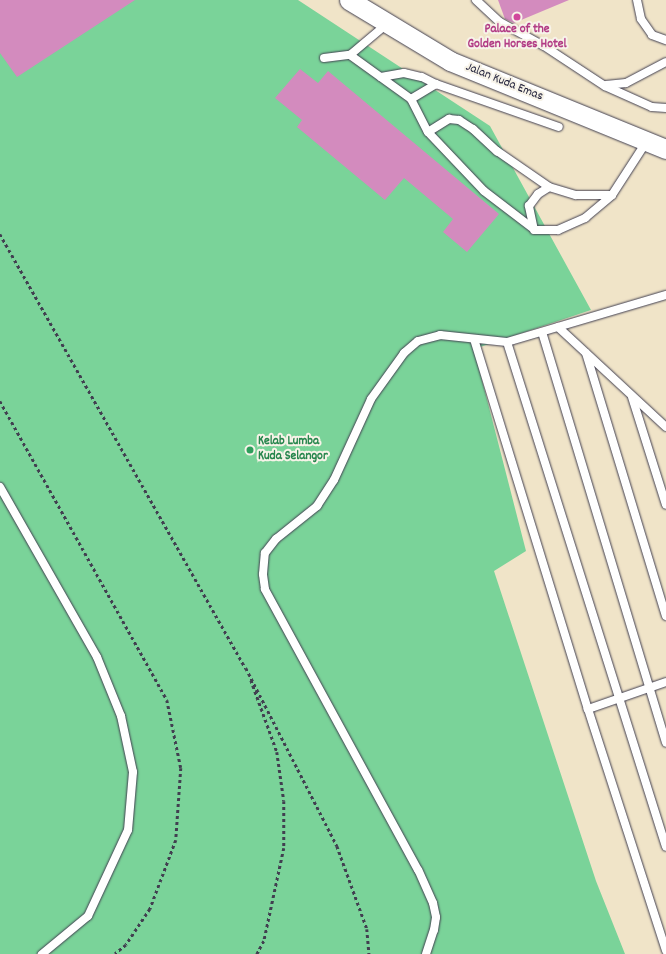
<!DOCTYPE html>
<html>
<head>
<meta charset="utf-8">
<style>
  body { margin:0 }
  #map { position:relative; width:666px; height:954px; overflow:hidden; background:#f0e4c8; font-family:Dekko,sans-serif }
  div>[style] { position:absolute }
  .green>* { inset:0; background:#7ad399 }
  .building>* { inset:0; background:#d38bbe }
  .path>* { height:2.5px; margin-top:-1.25px; transform-origin:0; background:repeating-linear-gradient(90deg,#413f50 0 3px,transparent 0 6px) }
  .roads { filter:drop-shadow(0 0 1px #413f50) drop-shadow(0 0 1px #413f50) }
  .service>* { height:8px; margin:-4px; padding:0 4px; transform-origin:4px; border-radius:4px; background:#fff }
  .tertiary>* { height:19px; margin:-9.5px; padding:0 9.5px; transform-origin:9.5px; border-radius:9.5px; background:#fff }
  .dots>* { width:11px; height:11px; translate:-50% -50%; box-sizing:border-box; border:2px solid #f7f3e8; border-radius:50% }
  span { translate:-50% -50%; white-space:nowrap; text-align:center; line-height:1.15; -webkit-text-stroke:4px #f7f3e8; paint-order:stroke }
  .hotel-label { font-size:13px; color:#b23c85; font-weight:700 }
  .street-label { font-size:13px; color:#22223b }
  .leisure-label { font-size:13px; color:#27864d; font-weight:700 }
  .left { translate:0 -50%; text-align:left }
</style>
</head>
<body>
<div id="map">
  <div class="green">
    <i style="clip-path:polygon(0 0,298px 0,490px 126px,591px 310px,474px 349px,526px 551px,494px 571px,596px 881px,625px 954px,0 954px)"></i>
  </div>
  <div class="building">
    <i style="clip-path:polygon(0 0,135px 0,17px 77px,0 53px)"></i>
    <i style="clip-path:polygon(498px 0,569px 0,514px 23px,505px 19px)"></i>
    <i style="clip-path:polygon(300px 69px,318px 83px,328px 71px,499px 214px,467px 252px,443px 232px,453px 219px,404px 178px,385px 200px,297px 127px,302px 120px,275px 98px)"></i>
  </div>
  <div class="path">
    <i style="left:0;top:234px;width:499px;rotate:60.5deg"></i>
    <i style="left:246px;top:668px;width:200px;rotate:62.9deg"></i>
    <i style="left:337px;top:846px;width:88px;rotate:70.1deg"></i>
    <i style="left:367px;top:929px;width:25px;rotate:85deg"></i>
    <i style="left:0;top:401px;width:342px;rotate:60.8deg"></i>
    <i style="left:167px;top:700px;width:69px;rotate:78.4deg"></i>
    <i style="left:181px;top:768px;width:72px;rotate:94deg"></i>
    <i style="left:176px;top:840px;width:74px;rotate:110.6deg"></i>
    <i style="left:150px;top:909px;width:43px;rotate:123.7deg"></i>
    <i style="left:126px;top:945px;width:14px;rotate:141deg"></i>
    <i style="left:251px;top:680px;width:77px;rotate:70.1deg"></i>
    <i style="left:277px;top:752px;width:49px;rotate:81.9deg"></i>
    <i style="left:284px;top:801px;width:47px;rotate:90deg"></i>
    <i style="left:284px;top:848px;width:95px;rotate:102.1deg"></i>
    <i style="left:264px;top:941px;width:15px;rotate:118deg"></i>
  </div>
  <div class="roads">
    <div class="service">
      <i style="left:476px;top:0;width:33px;rotate:43deg"></i>
      <i style="left:500px;top:22px;width:50px;rotate:28.6deg"></i>
      <i style="left:544px;top:46px;width:73px;rotate:33.3deg"></i>
      <i style="left:605px;top:86px;width:51px;rotate:24.1deg"></i>
      <i style="left:652px;top:107px;width:14px;rotate:4deg"></i>
      <i style="left:637px;top:0;width:19px;rotate:78deg"></i>
      <i style="left:641px;top:19px;width:19px;rotate:55deg"></i>
      <i style="left:652px;top:35px;width:15px;rotate:20deg"></i>
      <i style="left:350px;top:55px;width:50px;rotate:-40.1deg"></i>
      <i style="left:324px;top:58px;width:26px;rotate:-7deg"></i>
      <i style="left:350px;top:55px;width:75px;rotate:35.8deg"></i>
      <i style="left:411px;top:99px;width:37px;rotate:63deg"></i>
      <i style="left:428px;top:132px;width:81px;rotate:46.5deg"></i>
      <i style="left:484px;top:191px;width:64px;rotate:37.4deg"></i>
      <i style="left:535px;top:230px;width:23px"></i>
      <i style="left:558px;top:230px;width:30px;rotate:-24deg"></i>
      <i style="left:585px;top:218px;width:35px;rotate:-40deg"></i>
      <i style="left:612px;top:195px;width:64px;rotate:-57.1deg"></i>
      <i style="left:381px;top:77px;width:23px;rotate:-10deg"></i>
      <i style="left:404px;top:73px;width:18px;rotate:13deg"></i>
      <i style="left:422px;top:77px;width:16px;rotate:27deg"></i>
      <i style="left:606px;top:85px;width:20px;rotate:-6deg"></i>
      <i style="left:626px;top:83px;width:45px;rotate:-27.7deg"></i>
      <i style="left:411px;top:99px;width:29px;rotate:-31deg"></i>
      <i style="left:436px;top:84px;width:130px;rotate:19.3deg"></i>
      <i style="left:428px;top:132px;width:25px;rotate:-32deg"></i>
      <i style="left:449px;top:119px;width:10px;rotate:6deg"></i>
      <i style="left:459px;top:120px;width:17px;rotate:33deg"></i>
      <i style="left:473px;top:129px;width:33px;rotate:43deg"></i>
      <i style="left:497px;top:151px;width:63px;rotate:34.7deg"></i>
      <i style="left:549px;top:187px;width:28px;rotate:17deg"></i>
      <i style="left:576px;top:195px;width:36px"></i>
      <i style="left:534px;top:230px;width:25px;rotate:-102deg"></i>
      <i style="left:529px;top:206px;width:15px;rotate:-53deg"></i>
      <i style="left:538px;top:194px;width:13px;rotate:-32deg"></i>
      <i style="left:558px;top:327px;width:147px;rotate:42.8deg"></i>
      <i style="left:542px;top:332px;width:429px;rotate:73.2deg"></i>
      <i style="left:474px;top:339px;width:387px;rotate:72.9deg"></i>
      <i style="left:507px;top:342px;width:529px;rotate:72.52deg"></i>
      <i style="left:586px;top:353px;width:275px;rotate:73.1deg"></i>
      <i style="left:632px;top:397px;width:113px;rotate:72.5deg"></i>
      <i style="left:0;top:487px;width:196px;rotate:60.3deg"></i>
      <i style="left:97px;top:657px;width:64px;rotate:67.9deg"></i>
      <i style="left:121px;top:716px;width:57px;rotate:77.9deg"></i>
      <i style="left:133px;top:772px;width:58px;rotate:94.9deg"></i>
      <i style="left:128px;top:830px;width:95px;rotate:114.9deg"></i>
      <i style="left:88px;top:916px;width:60px;rotate:140.4deg"></i>
      <i style="left:666px;top:682px;width:83px;rotate:160.9deg"></i>
      <i style="left:588px;top:709px;width:254px;rotate:72.1deg"></i>
      <i style="left:426px;top:954px;width:25px;rotate:-72deg"></i>
      <i style="left:434px;top:930px;width:13px;rotate:-81deg"></i>
      <i style="left:436px;top:917px;width:14px;rotate:-102deg"></i>
      <i style="left:433px;top:903px;width:36px;rotate:-114deg"></i>
      <i style="left:418px;top:870px;width:320px;rotate:-118.6deg"></i>
      <i style="left:265px;top:589px;width:15px;rotate:-98deg"></i>
      <i style="left:263px;top:574px;width:21px;rotate:-85deg"></i>
      <i style="left:265px;top:553px;width:18px;rotate:-52deg"></i>
      <i style="left:276px;top:539px;width:53px;rotate:-38.8deg"></i>
      <i style="left:317px;top:506px;width:31px;rotate:-57deg"></i>
      <i style="left:334px;top:480px;width:89px;rotate:-65.4deg"></i>
      <i style="left:371px;top:399px;width:57px;rotate:-54.3deg"></i>
      <i style="left:404px;top:353px;width:18px;rotate:-41deg"></i>
      <i style="left:418px;top:341px;width:23px;rotate:-15deg"></i>
      <i style="left:440px;top:335px;width:67px;rotate:6deg"></i>
      <i style="left:507px;top:342px;width:166px;rotate:-16.5deg"></i>
    </div>
    <div class="tertiary">
      <i style="left:349px;top:0;width:118px;rotate:31.1deg"></i>
      <i style="left:450px;top:61px;width:233px;rotate:22.2deg"></i>
    </div>
  </div>
  <div class="dots">
    <i style="left:517px;top:17px;background:#d1479c"></i>
    <i style="left:250px;top:450px;background:#2e9e5b"></i>
  </div>
  <div class="hotel-label">
    <span style="left:517px;top:38px">Palace of the<br>Golden Horses Hotel</span>
  </div>
  <div class="street-label">
    <span style="left:504px;top:83px;rotate:22deg">Jalan Kuda Emas</span>
  </div>
  <div class="leisure-label">
    <span class="left" style="left:258px;top:450px">Kelab Lumba<br>Kuda Selangor</span>
  </div>
</div>
</body>
</html>
